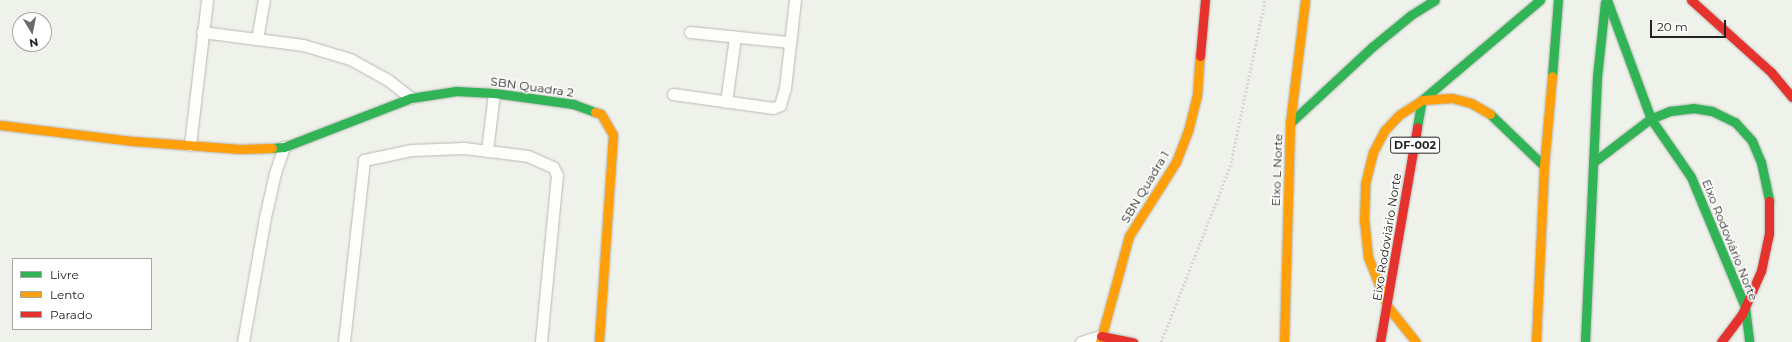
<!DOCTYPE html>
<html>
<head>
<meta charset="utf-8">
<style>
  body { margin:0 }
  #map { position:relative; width:1792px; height:342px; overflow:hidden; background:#eff2ea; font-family:Montserrat,sans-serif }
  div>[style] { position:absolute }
  .path>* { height:2.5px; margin-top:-1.25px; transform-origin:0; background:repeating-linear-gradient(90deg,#d6d7d4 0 2px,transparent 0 4px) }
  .roads { filter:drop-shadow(0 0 1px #b7b9b3) drop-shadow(0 0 1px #b7b9b3) }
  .lane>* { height:11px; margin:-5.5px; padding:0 5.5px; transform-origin:5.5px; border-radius:5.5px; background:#fdfdfc }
  .fast>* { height:9px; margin:-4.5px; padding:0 4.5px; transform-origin:4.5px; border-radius:4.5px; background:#30b455 }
  .slow>* { height:9px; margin:-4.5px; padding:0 4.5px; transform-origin:4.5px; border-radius:4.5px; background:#ff9f0a }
  .jam>* { height:9px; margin:-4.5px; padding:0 4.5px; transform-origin:4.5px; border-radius:4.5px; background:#e5322d }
  span { translate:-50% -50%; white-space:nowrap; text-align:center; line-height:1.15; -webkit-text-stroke:3px #fff; paint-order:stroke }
  .shield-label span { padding:1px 3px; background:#fff; border:1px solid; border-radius:3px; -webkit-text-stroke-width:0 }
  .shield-label { font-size:11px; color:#21231e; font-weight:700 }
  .street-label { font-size:12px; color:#21231e }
  .legend { position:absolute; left:12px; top:258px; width:140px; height:72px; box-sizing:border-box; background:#fff; border:1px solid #a6a7a5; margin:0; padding:5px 7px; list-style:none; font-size:12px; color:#21231e }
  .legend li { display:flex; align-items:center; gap:8px; height:20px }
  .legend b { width:20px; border:1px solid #a6a7a5 }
  .north { position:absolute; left:12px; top:12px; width:40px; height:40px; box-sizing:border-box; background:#fff; border:1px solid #a6a7a5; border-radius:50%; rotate:170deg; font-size:11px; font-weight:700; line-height:16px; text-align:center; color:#21231e }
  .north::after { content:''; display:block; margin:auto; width:14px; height:18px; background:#696b65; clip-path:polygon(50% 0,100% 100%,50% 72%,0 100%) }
  .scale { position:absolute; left:1650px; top:20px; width:76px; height:18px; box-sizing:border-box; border:2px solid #21231e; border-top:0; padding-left:5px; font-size:12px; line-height:14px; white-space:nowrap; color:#21231e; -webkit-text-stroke:3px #fff; paint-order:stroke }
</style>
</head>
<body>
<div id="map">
  <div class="path">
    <i style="left:1161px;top:342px;width:188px;rotate:-68.5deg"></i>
    <i style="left:1230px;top:167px;width:171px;rotate:-78.2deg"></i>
  </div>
  <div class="roads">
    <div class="lane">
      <i style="left:202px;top:32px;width:102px;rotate:7.3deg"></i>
      <i style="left:303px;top:45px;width:49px;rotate:16.6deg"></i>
      <i style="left:350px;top:59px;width:43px;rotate:28.9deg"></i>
      <i style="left:388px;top:80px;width:29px;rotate:38deg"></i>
      <i style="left:690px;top:32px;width:100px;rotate:5.8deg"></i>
      <i style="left:257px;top:39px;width:40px;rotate:-80deg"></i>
      <i style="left:673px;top:94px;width:101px;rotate:8deg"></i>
      <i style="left:773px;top:108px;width:8px;rotate:-23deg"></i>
      <i style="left:780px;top:105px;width:18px;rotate:-74deg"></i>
      <i style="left:785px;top:88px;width:89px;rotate:-83.5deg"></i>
      <i style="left:726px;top:102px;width:66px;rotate:-82.1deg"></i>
      <i style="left:190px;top:145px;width:146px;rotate:-83.3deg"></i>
      <i style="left:487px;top:151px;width:58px;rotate:-83.1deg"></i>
      <i style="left:243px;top:342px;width:127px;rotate:-80deg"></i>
      <i style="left:265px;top:217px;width:45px;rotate:-77.2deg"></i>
      <i style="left:275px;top:173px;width:28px;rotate:-71deg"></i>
      <i style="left:344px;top:342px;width:183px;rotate:-83.7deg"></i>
      <i style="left:364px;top:160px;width:49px;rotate:-11.8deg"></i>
      <i style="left:412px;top:150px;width:52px;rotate:-2.2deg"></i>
      <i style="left:464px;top:148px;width:64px;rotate:7.1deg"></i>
      <i style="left:528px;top:156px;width:27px;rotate:24deg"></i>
      <i style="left:553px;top:167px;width:9px;rotate:63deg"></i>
      <i style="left:557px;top:175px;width:168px;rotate:95.5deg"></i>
      <i style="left:1081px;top:342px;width:21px;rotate:-17deg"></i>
    </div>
    <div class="fast">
      <i style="left:1607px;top:0;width:127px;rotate:69.7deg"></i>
      <i style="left:1651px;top:119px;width:70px;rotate:55.4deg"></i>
      <i style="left:1691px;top:177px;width:141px;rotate:67.4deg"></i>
      <i style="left:1745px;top:307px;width:35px;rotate:83deg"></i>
      <i style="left:1552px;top:76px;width:76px;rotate:-85.5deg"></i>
      <i style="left:1490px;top:114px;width:75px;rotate:43.9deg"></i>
      <i style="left:1290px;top:123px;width:112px;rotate:-42.8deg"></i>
      <i style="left:1372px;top:47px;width:50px;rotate:-39.4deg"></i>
      <i style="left:1411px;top:15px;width:28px;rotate:-32deg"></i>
      <i style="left:1417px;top:127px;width:27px;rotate:-80deg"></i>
      <i style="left:1422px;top:100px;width:155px;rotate:-40.3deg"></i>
      <i style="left:272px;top:148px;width:12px;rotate:-5deg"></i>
      <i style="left:284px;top:147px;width:136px;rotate:-21.1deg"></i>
      <i style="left:411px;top:98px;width:46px;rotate:-8.8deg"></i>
      <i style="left:456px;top:91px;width:38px;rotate:3deg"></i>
      <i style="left:494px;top:93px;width:80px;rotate:7.9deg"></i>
      <i style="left:573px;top:104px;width:23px;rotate:20deg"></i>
      <i style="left:1595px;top:161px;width:69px;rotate:-37.4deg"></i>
      <i style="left:1650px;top:119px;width:22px;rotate:-22deg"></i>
      <i style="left:1670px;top:111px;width:23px;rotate:-7deg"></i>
      <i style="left:1693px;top:108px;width:19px;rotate:9deg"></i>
      <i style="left:1712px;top:111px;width:25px;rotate:26deg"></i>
      <i style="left:1735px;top:122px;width:25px;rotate:48deg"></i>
      <i style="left:1752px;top:141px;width:23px;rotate:67deg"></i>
      <i style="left:1761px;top:162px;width:40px;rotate:78deg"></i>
      <i style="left:1585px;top:342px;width:265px;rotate:-87.4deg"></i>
      <i style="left:1597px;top:77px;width:75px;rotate:-83.9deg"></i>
    </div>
    <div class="slow">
      <i style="left:595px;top:112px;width:6px;rotate:18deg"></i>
      <i style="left:601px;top:114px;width:24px;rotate:60deg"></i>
      <i style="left:613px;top:135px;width:207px;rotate:93.9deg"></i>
      <i style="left:0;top:125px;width:134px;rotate:6.9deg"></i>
      <i style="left:133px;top:141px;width:107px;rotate:4.3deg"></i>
      <i style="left:240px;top:149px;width:32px;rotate:-2deg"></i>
      <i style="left:1100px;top:342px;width:110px;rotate:-74.7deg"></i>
      <i style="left:1129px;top:236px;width:88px;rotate:-57.6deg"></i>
      <i style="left:1176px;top:162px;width:33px;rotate:-69deg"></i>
      <i style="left:1188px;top:131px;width:37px;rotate:-76deg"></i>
      <i style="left:1197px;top:95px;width:39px;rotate:-86deg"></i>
      <i style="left:1284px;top:342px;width:219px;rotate:-88.4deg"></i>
      <i style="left:1290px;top:123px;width:124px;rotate:-83deg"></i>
      <i style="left:1416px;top:342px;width:45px;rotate:-128.7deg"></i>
      <i style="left:1388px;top:307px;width:54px;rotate:-111.8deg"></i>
      <i style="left:1368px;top:257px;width:36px;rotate:-96deg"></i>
      <i style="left:1364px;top:221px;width:37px;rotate:-88deg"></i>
      <i style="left:1365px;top:184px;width:33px;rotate:-76deg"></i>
      <i style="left:1373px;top:152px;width:24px;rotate:-62deg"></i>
      <i style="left:1384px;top:131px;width:22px;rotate:-47deg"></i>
      <i style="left:1399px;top:115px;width:27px;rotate:-33deg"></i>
      <i style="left:1422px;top:100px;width:30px;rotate:-4deg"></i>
      <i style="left:1452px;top:98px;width:20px;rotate:15deg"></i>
      <i style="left:1471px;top:103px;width:22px;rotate:30deg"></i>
      <i style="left:1536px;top:342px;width:176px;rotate:-87.4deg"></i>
      <i style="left:1544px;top:166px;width:90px;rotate:-84.9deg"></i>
    </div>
    <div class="jam">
      <i style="left:1691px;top:0;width:108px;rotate:42deg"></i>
      <i style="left:1771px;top:72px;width:33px;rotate:50deg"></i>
      <i style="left:1200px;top:56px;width:56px;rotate:-84.9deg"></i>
      <i style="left:1101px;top:336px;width:33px;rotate:11deg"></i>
      <i style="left:1380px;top:342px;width:218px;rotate:-80.2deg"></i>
      <i style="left:1721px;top:342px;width:35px;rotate:-53deg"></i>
      <i style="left:1742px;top:314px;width:47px;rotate:-66.2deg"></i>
      <i style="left:1761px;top:271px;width:38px;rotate:-78deg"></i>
      <i style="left:1769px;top:234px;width:33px;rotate:-90deg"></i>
    </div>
  </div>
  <div class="shield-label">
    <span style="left:1415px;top:145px">DF-002</span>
  </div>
  <div class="street-label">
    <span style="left:532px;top:87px;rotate:8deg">SBN Quadra 2</span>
    <span style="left:1277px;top:170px;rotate:-88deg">Eixo L Norte</span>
    <span style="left:1145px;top:187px;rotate:-59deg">SBN Quadra 1</span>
    <span style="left:1387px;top:237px;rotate:-81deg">Eixo Rodoviário Norte</span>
    <span style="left:1730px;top:240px;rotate:68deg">Eixo Rodoviário Norte</span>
  </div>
  <ul class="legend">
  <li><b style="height:5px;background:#30b455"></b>Livre</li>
  <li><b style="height:5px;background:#ff9f0a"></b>Lento</li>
  <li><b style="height:5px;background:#e5322d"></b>Parado</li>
  </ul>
  <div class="north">N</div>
  <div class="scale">20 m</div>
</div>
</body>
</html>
